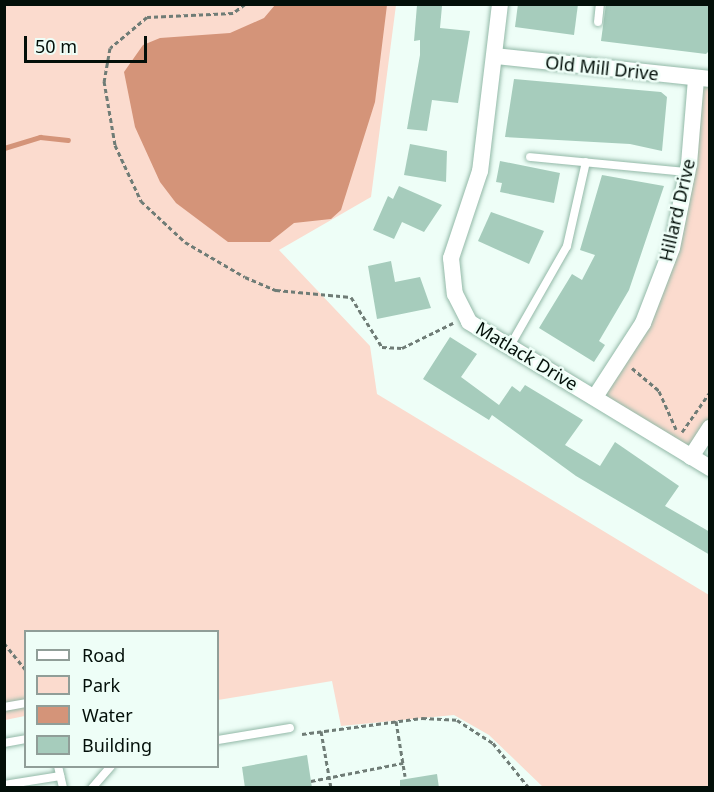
<!DOCTYPE html>
<html>
<head>
<meta charset="utf-8">
<style>
  body { margin:0 }
  #map { position:relative; width:714px; height:792px; overflow:hidden; background:#eefef7; font-family:"Noto Sans",sans-serif }
  div>[style] { position:absolute }
  .green>* { inset:0; background:#fbdbce }
  .water>* { inset:0; background:#d49479 }
  .stream>* { height:5px; margin:-2.5px; padding:0 2.5px; transform-origin:2.5px; border-radius:2.5px; background:#d49479 }
  .building>* { inset:0; background:#a6ccbc }
  .path>* { height:3px; margin-top:-1.5px; transform-origin:0; background:repeating-linear-gradient(90deg,#6f7c76 0 4.5px,transparent 0 7.5px) }
  .roads { filter:drop-shadow(0 0 2px #92b8a7) drop-shadow(0 0 2px #92b8a7) }
  .lane>* { height:8px; margin:-4px; padding:0 4px; transform-origin:4px; border-radius:4px; background:#fff }
  .street>* { height:16px; margin:-8px; padding:0 8px; transform-origin:8px; border-radius:8px; background:#fff }
  span { translate:-50% -50%; white-space:nowrap; text-align:center; line-height:1.15; -webkit-text-stroke:5px #eefef7; paint-order:stroke }
  .street-label { font-size:18px; color:#030f09 }
  .frame { position:absolute; inset:0; border:6px solid #030f09; pointer-events:none }
  .legend { position:absolute; left:24px; top:630px; width:195px; height:138px; box-sizing:border-box; background:#eefef7; border:2px solid #909e98; margin:0; padding:8px 10px; list-style:none; font-size:18px; color:#030f09 }
  .legend li { display:flex; align-items:center; gap:12px; height:30px }
  .legend b { width:30px; border:2px solid #909e98 }
  .scale { position:absolute; left:24px; top:36px; width:123px; height:27px; box-sizing:border-box; border:3px solid #030f09; border-top:0; padding-left:8px; font-size:18px; line-height:21px; white-space:nowrap; color:#030f09; -webkit-text-stroke:4px #eefef7; paint-order:stroke }
</style>
</head>
<body>
<div id="map">
  <div class="green">
    <i style="clip-path:polygon(5px 5px,396px 5px,371px 197px,279px 250px,370px 346px,377px 394px,709px 595px,709px 787px,543px 787px,489px 735px,454px 715px,341px 726px,332px 681px,218px 700px,218px 632px,26px 632px,25px 716px,5px 720px)"></i>
    <i style="clip-path:polygon(696px 78px,709px 79px,709px 428px,691px 457px,595px 397px,643px 323px,672px 248px)"></i>
  </div>
  <div class="water">
    <i style="clip-path:polygon(275px 5px,387px 5px,375px 102px,341px 210px,331px 219px,294px 223px,270px 242px,228px 242px,176px 203px,160px 182px,135px 127px,124px 72px,143px 45px,160px 38px,230px 33px,264px 18px)"></i>
  </div>
  <div class="stream">
    <i style="left:4px;top:148px;width:38px;rotate:-17deg"></i>
    <i style="left:40px;top:137px;width:28px;rotate:6deg"></i>
  </div>
  <div class="building">
    <i style="clip-path:polygon(518px 4px,578px 4px,574px 35px,515px 27px)"></i>
    <i style="clip-path:polygon(606px 4px,710px 4px,710px 50px,706px 54px,601px 41px)"></i>
    <i style="clip-path:polygon(417px 5px,442px 6px,440px 28px,470px 31px,458px 103px,432px 100px,427px 131px,407px 129px,420px 55px,420px 40px,414px 41px)"></i>
    <i style="clip-path:polygon(514px 79px,661px 92px,667px 97px,662px 151px,630px 144px,505px 137px)"></i>
    <i style="clip-path:polygon(410px 144px,447px 151px,446px 182px,404px 175px)"></i>
    <i style="clip-path:polygon(500px 161px,560px 173px,554px 203px,500px 192px,502px 183px,496px 182px)"></i>
    <i style="clip-path:polygon(602px 175px,664px 186px,629px 290px,599px 341px,605px 345px,594px 362px,539px 328px,572px 274px,582px 280px,595px 255px,580px 250px)"></i>
    <i style="clip-path:polygon(399px 186px,442px 205px,424px 232px,402px 222px,394px 239px,373px 230px,388px 196px,393px 199px)"></i>
    <i style="clip-path:polygon(491px 212px,544px 231px,529px 264px,478px 241px)"></i>
    <i style="clip-path:polygon(391px 261px,395px 282px,420px 277px,431px 308px,377px 319px,368px 266px)"></i>
    <i style="clip-path:polygon(450px 337px,477px 354px,461px 377px,499px 405px,512px 386px,520px 392px,525px 385px,583px 420px,565px 445px,600px 466px,615px 442px,679px 486px,665px 506px,710px 532px,710px 555px,576px 476px,492px 415px,489px 420px,423px 379px)"></i>
    <i style="clip-path:polygon(307px 755px,312px 788px,245px 788px,242px 767px)"></i>
    <i style="clip-path:polygon(437px 774px,439px 788px,400px 788px,400px 780px)"></i>
  </div>
  <div class="path">
    <i style="left:245px;top:4px;width:15px;rotate:143deg"></i>
    <i style="left:233px;top:13px;width:86px;rotate:177.3deg"></i>
    <i style="left:147px;top:17px;width:48px;rotate:140deg"></i>
    <i style="left:110px;top:48px;width:34px;rotate:100deg"></i>
    <i style="left:104px;top:81px;width:65px;rotate:80.2deg"></i>
    <i style="left:115px;top:145px;width:62px;rotate:65.1deg"></i>
    <i style="left:141px;top:201px;width:60px;rotate:43deg"></i>
    <i style="left:185px;top:242px;width:69px;rotate:30.3deg"></i>
    <i style="left:245px;top:277px;width:34px;rotate:23deg"></i>
    <i style="left:276px;top:290px;width:75px;rotate:5.3deg"></i>
    <i style="left:351px;top:297px;width:59px;rotate:58.2deg"></i>
    <i style="left:382px;top:347px;width:20px;rotate:3deg"></i>
    <i style="left:402px;top:348px;width:57px;rotate:-26.1deg"></i>
    <i style="left:632px;top:368px;width:35px;rotate:40deg"></i>
    <i style="left:659px;top:391px;width:42px;rotate:65.9deg"></i>
    <i style="left:682px;top:432px;width:49px;rotate:-55deg"></i>
    <i style="left:4px;top:643px;width:35px;rotate:51deg"></i>
    <i style="left:396px;top:721px;width:56px;rotate:80.7deg"></i>
    <i style="left:321px;top:731px;width:58px;rotate:80deg"></i>
    <i style="left:302px;top:734px;width:121px;rotate:-7.6deg"></i>
    <i style="left:422px;top:718px;width:35px;rotate:3deg"></i>
    <i style="left:457px;top:720px;width:43px;rotate:32.6deg"></i>
    <i style="left:493px;top:743px;width:58px;rotate:51.3deg"></i>
    <i style="left:311px;top:781px;width:94px;rotate:-11.1deg"></i>
  </div>
  <div class="roads">
    <div class="lane">
      <i style="left:598px;top:22px;width:18px;rotate:-84deg"></i>
      <i style="left:530px;top:157px;width:158px;rotate:5.5deg"></i>
      <i style="left:510px;top:346px;width:115px;rotate:-60.3deg"></i>
      <i style="left:567px;top:246px;width:86px;rotate:-77.3deg"></i>
      <i style="left:4px;top:707px;width:22px;rotate:-10deg"></i>
      <i style="left:218px;top:740px;width:73px;rotate:-9.5deg"></i>
      <i style="left:4px;top:743px;width:22px;rotate:-10deg"></i>
      <i style="left:58px;top:766px;width:23px;rotate:77deg"></i>
      <i style="left:4px;top:785px;width:57px;rotate:-9.1deg"></i>
      <i style="left:92px;top:788px;width:29px;rotate:-49deg"></i>
    </div>
    <div class="street">
      <i style="left:500px;top:4px;width:168px;rotate:96.8deg"></i>
      <i style="left:480px;top:171px;width:92px;rotate:108.4deg"></i>
      <i style="left:451px;top:258px;width:36px;rotate:84deg"></i>
      <i style="left:455px;top:294px;width:31px;rotate:63deg"></i>
      <i style="left:469px;top:322px;width:282px;rotate:31.2deg"></i>
      <i style="left:495px;top:56px;width:216px;rotate:6.1deg"></i>
      <i style="left:595px;top:397px;width:88px;rotate:-57deg"></i>
      <i style="left:643px;top:323px;width:80px;rotate:-68.9deg"></i>
      <i style="left:672px;top:248px;width:86px;rotate:-78.6deg"></i>
      <i style="left:689px;top:164px;width:86px;rotate:-85.3deg"></i>
      <i style="left:691px;top:457px;width:35px;rotate:-57deg"></i>
    </div>
  </div>
  <div class="street-label">
    <span style="left:602px;top:68px;rotate:6deg">Old Mill Drive</span>
    <span style="left:677px;top:210px;rotate:-77deg">Hillard Drive</span>
    <span style="left:527px;top:356px;rotate:31deg">Matlack Drive</span>
  </div>
  <div class="frame"></div>
  <ul class="legend">
  <li><b style="height:8px;background:#fff"></b>Road</li>
  <li><b style="height:16px;background:#fbdbce"></b>Park</li>
  <li><b style="height:16px;background:#d49479"></b>Water</li>
  <li><b style="height:16px;background:#a6ccbc"></b>Building</li>
  </ul>
  <div class="scale">50 m</div>
</div>
</body>
</html>
